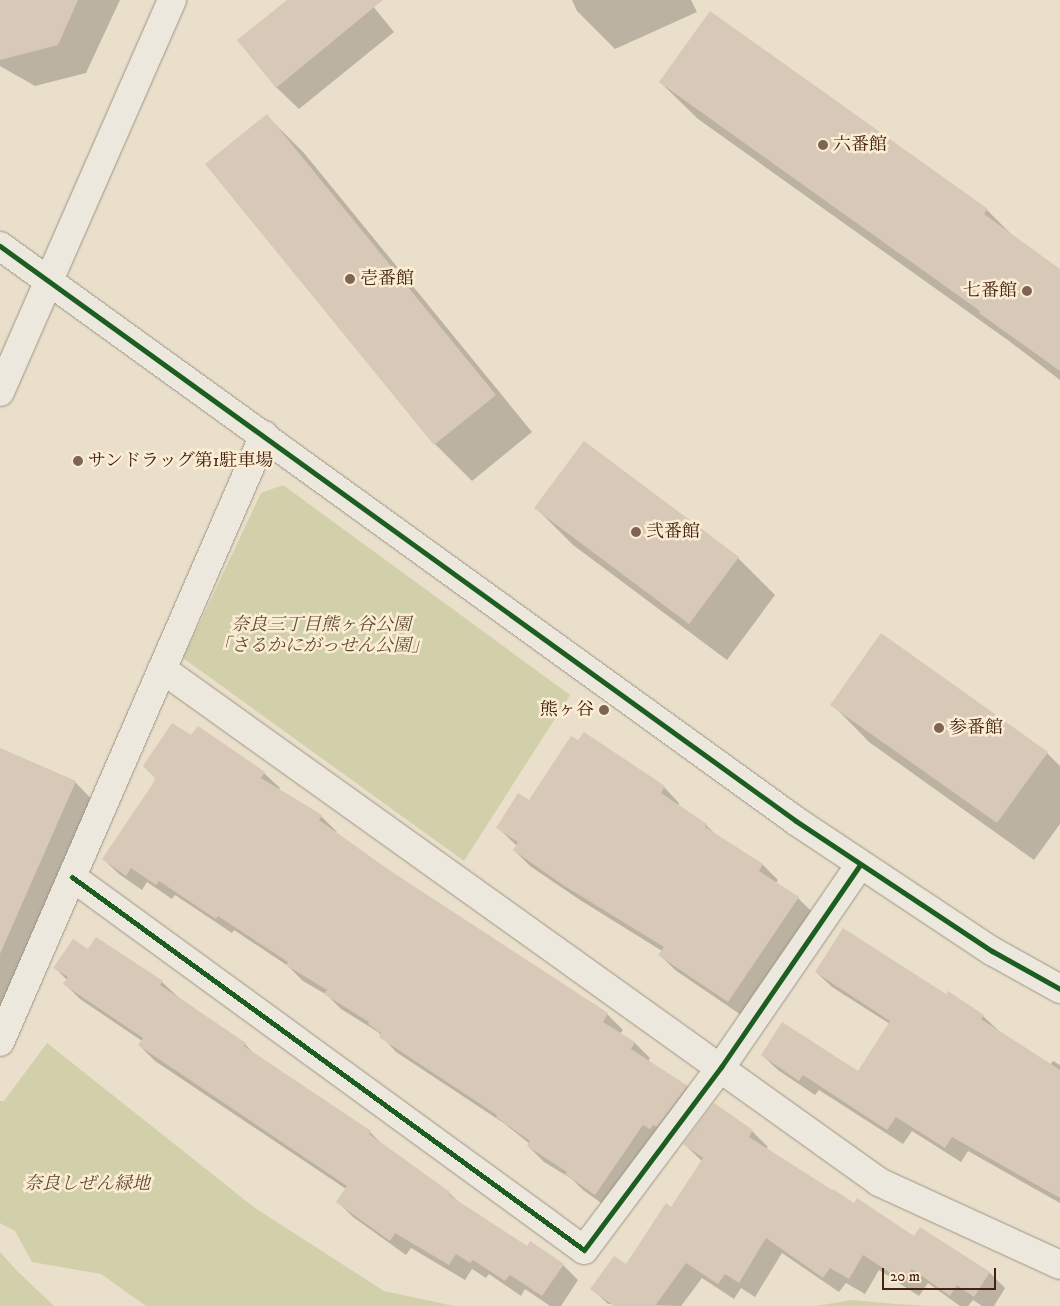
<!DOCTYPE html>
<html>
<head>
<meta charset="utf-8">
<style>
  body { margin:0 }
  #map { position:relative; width:1060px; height:1306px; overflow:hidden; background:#eadfca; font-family:"IM FELL DW Pica","Noto Serif JP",serif }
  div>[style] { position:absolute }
  .green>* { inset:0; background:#d1d0aa }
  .shadow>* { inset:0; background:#0003 }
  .building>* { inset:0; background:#d8c8b7 }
  .roads { filter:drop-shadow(0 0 1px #9e9386) drop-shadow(0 0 1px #9e9386) }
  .minor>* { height:28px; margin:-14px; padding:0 14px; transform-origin:14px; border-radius:14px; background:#ede8dd }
  .cycleway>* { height:5px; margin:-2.5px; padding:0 2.5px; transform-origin:2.5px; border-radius:2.5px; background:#1b5e20 }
  .dots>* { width:14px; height:14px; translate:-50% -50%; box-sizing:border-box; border:2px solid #faedd4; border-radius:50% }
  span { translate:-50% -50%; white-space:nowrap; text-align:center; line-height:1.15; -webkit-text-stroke:5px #faedd4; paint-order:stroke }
  .poi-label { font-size:18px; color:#442112 }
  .left { translate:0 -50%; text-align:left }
  .right { translate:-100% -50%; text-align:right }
  .park-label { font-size:18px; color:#624a32; font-style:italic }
  .scale { position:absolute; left:882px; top:1268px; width:114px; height:22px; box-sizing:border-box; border:2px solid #442112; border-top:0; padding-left:6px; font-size:15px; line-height:18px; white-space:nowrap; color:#442112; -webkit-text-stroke:4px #faedd4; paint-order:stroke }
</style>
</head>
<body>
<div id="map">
  <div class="green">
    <i style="clip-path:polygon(283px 485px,570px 695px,464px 861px,183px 658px,261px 493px)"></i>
    <i style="clip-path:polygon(47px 1043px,255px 1208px,384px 1291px,454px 1306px,146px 1306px,101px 1274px,32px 1262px,15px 1231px,0 1223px,0 1101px,4px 1101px)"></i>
    <i style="clip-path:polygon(0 1252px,16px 1270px,54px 1306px,0 1306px)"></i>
    <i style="clip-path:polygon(852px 1300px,895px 1304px,930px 1306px,816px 1306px)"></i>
  </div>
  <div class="shadow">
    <i style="clip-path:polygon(0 0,120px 0,86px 73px,35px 86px,0 66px)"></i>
    <i style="clip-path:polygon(289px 0,368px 0,394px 32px,299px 109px,276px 87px)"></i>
    <i style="clip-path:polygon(572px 0,691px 0,697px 12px,615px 49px,577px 11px)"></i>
    <i style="clip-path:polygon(660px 82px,987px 210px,1017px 240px,1060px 271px,1060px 380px,1009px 341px,698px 119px)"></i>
    <i style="clip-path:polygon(267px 116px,304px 153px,532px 432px,472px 481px,435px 444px)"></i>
    <i style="clip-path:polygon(536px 508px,738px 558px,775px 595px,727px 660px,573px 545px)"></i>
    <i style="clip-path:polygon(832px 704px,1047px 753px,1060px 766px,1060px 824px,1034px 860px,869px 742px)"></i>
    <i style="clip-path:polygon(191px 737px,264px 773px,280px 788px,278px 790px,321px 816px,337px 832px,336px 833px,389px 871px,607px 1014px,623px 1030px,620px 1034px,635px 1043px,650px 1058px,648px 1062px,687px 1087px,702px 1102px,611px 1210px,583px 1190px,572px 1179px,544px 1162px,528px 1146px,530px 1144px,505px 1124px,396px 1052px,378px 1032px,341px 1009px,327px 995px,303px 981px,288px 966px,234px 930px,232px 933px,175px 895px,172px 899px,147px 882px,142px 890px,119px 874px,103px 859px)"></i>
    <i style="clip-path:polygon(0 749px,75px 782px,103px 811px,0 1047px)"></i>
    <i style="clip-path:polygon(664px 787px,679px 803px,678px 806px,706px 825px,717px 836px,763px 865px,778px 880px,776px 883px,798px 898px,813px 913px,744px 1017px,675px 970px,660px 955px,662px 951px,580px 900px,530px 866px,514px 850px,517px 846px,498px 828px,530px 802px)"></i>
    <i style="clip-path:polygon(89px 951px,162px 982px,178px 997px,245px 1044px,256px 1056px,370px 1132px,385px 1147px,449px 1193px,460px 1203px,528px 1247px,563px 1265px,578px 1280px,561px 1306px,550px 1306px,525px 1289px,521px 1296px,489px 1274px,486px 1278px,472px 1269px,465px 1280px,411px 1248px,406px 1255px,353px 1217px,338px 1202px,346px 1189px,155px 1061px,139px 1045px,142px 1041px,80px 999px,65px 984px,67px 980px,55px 968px)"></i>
    <i style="clip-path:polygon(816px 972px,947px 996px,983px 1016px,999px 1031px,1050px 1065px,1053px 1061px,1060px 1065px,1060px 1203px,968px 1151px,961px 1162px,912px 1131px,903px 1144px,819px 1090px,815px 1095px,778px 1070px,762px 1055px,858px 1073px,890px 1024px,832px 987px)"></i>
    <i style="clip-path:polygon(752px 1131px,768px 1147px,766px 1149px,854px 1204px,914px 1237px,920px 1228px,990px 1273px,1005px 1288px,994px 1306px,982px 1306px,973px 1300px,968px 1306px,960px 1306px,928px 1283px,919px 1296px,879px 1270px,865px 1294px,846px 1283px,839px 1292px,782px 1253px,755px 1297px,741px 1288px,734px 1299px,702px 1278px,681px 1306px,608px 1304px,592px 1289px,627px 1266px,671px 1209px,702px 1161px,684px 1144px)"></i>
  </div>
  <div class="building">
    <i style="clip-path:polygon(0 0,78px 0,58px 45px,0 60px)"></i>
    <i style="clip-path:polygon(287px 0,383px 0,276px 88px,237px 40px)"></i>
    <i style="clip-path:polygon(710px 11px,988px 209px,984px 214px,1060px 269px,1060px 371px,979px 313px,980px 311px,659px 82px)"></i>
    <i style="clip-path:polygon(267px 114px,496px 395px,434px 445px,205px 164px)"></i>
    <i style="clip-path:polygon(584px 441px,739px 557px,689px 624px,534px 508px)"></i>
    <i style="clip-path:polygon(881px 633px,1048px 752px,997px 823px,830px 705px)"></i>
    <i style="clip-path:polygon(172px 723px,191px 735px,198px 726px,265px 772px,261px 778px,322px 815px,319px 820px,389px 870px,608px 1013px,603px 1022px,635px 1042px,631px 1049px,688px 1086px,657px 1127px,653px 1125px,650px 1129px,643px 1125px,595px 1195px,565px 1174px,567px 1172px,527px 1146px,530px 1141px,496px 1117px,497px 1115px,379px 1037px,381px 1033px,368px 1024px,369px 1022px,324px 994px,327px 990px,286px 965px,288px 962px,218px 916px,216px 919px,159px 881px,156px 885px,131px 868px,126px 876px,102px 859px,152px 785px,155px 778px,143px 766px)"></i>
    <i style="clip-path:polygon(584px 732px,665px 786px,661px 793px,707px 824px,705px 827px,763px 864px,759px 871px,799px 897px,728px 1002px,658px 955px,664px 947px,563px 885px,513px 850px,518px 842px,496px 828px,518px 793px,529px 800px,571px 736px,578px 740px)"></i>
    <i style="clip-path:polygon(0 748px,76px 781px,0 954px)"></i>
    <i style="clip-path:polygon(843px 928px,946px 994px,948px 991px,984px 1015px,981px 1019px,1060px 1070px,1060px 1198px,952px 1137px,945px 1148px,896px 1117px,887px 1130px,803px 1075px,799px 1081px,761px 1055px,782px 1022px,858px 1071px,890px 1021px,815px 972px)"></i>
    <i style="clip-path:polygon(96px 937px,163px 981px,160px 985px,246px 1043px,244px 1046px,371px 1131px,369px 1134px,450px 1192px,449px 1195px,527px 1246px,530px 1241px,564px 1264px,542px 1296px,510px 1275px,505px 1281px,473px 1260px,470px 1263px,456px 1254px,449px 1265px,395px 1233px,390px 1241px,336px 1202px,347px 1186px,138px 1045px,143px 1038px,63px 984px,68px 977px,53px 968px,73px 939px,88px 949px)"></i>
    <i style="clip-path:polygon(714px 1103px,753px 1130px,749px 1137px,832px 1190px,833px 1189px,854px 1203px,857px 1198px,914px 1236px,920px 1227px,990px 1272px,974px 1297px,957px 1285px,950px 1296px,912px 1269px,903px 1281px,863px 1255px,849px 1279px,830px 1268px,823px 1278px,766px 1238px,739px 1283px,725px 1274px,718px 1284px,686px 1263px,655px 1306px,614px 1306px,590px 1289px,614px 1256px,626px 1264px,666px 1203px,671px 1207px,703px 1158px,683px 1144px)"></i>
  </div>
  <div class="roads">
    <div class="minor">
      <i style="left:0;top:246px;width:982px;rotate:35.84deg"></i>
      <i style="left:796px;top:821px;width:235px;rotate:33.6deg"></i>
      <i style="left:992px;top:951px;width:78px;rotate:29.2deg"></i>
      <i style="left:0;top:392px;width:428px;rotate:-66.3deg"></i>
      <i style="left:162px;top:669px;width:882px;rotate:35.58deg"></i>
      <i style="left:879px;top:1182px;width:199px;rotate:24.6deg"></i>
      <i style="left:72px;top:877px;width:633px;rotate:36.07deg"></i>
      <i style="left:584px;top:1250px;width:229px;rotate:-53.2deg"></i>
      <i style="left:721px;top:1067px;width:245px;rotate:-55.5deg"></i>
      <i style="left:0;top:1042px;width:662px;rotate:-66.49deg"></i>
    </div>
  </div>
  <div class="cycleway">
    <i style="left:0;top:246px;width:982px;rotate:35.84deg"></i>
    <i style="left:796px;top:821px;width:235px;rotate:33.6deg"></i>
    <i style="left:992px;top:951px;width:78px;rotate:29.2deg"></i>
    <i style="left:72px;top:877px;width:633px;rotate:36.07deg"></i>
    <i style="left:584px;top:1250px;width:229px;rotate:-53.2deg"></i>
    <i style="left:721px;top:1067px;width:245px;rotate:-55.5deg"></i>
  </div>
  <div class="dots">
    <i style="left:823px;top:145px;background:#7e6452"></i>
    <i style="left:350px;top:279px;background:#7e6452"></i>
    <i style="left:1027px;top:291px;background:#7e6452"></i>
    <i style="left:78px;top:461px;background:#7e6452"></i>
    <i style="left:636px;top:532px;background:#7e6452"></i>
    <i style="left:604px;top:710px;background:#7e6452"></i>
    <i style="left:939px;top:728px;background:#7e6452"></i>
  </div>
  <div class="poi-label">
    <span class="left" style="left:833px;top:145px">六番館</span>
    <span class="left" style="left:360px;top:279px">壱番館</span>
    <span class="right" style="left:1017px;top:291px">七番館</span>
    <span class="left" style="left:88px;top:461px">サンドラッグ第1駐車場</span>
    <span class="left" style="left:646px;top:532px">弐番館</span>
    <span class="right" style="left:594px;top:710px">熊ヶ谷</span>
    <span class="left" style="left:949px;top:728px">参番館</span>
  </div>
  <div class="park-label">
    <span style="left:321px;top:636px">奈良三丁目熊ヶ谷公園<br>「さるかにがっせん公園」</span>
    <span style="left:87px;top:1184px">奈良しぜん緑地</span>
  </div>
  <div class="scale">20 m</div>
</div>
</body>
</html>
